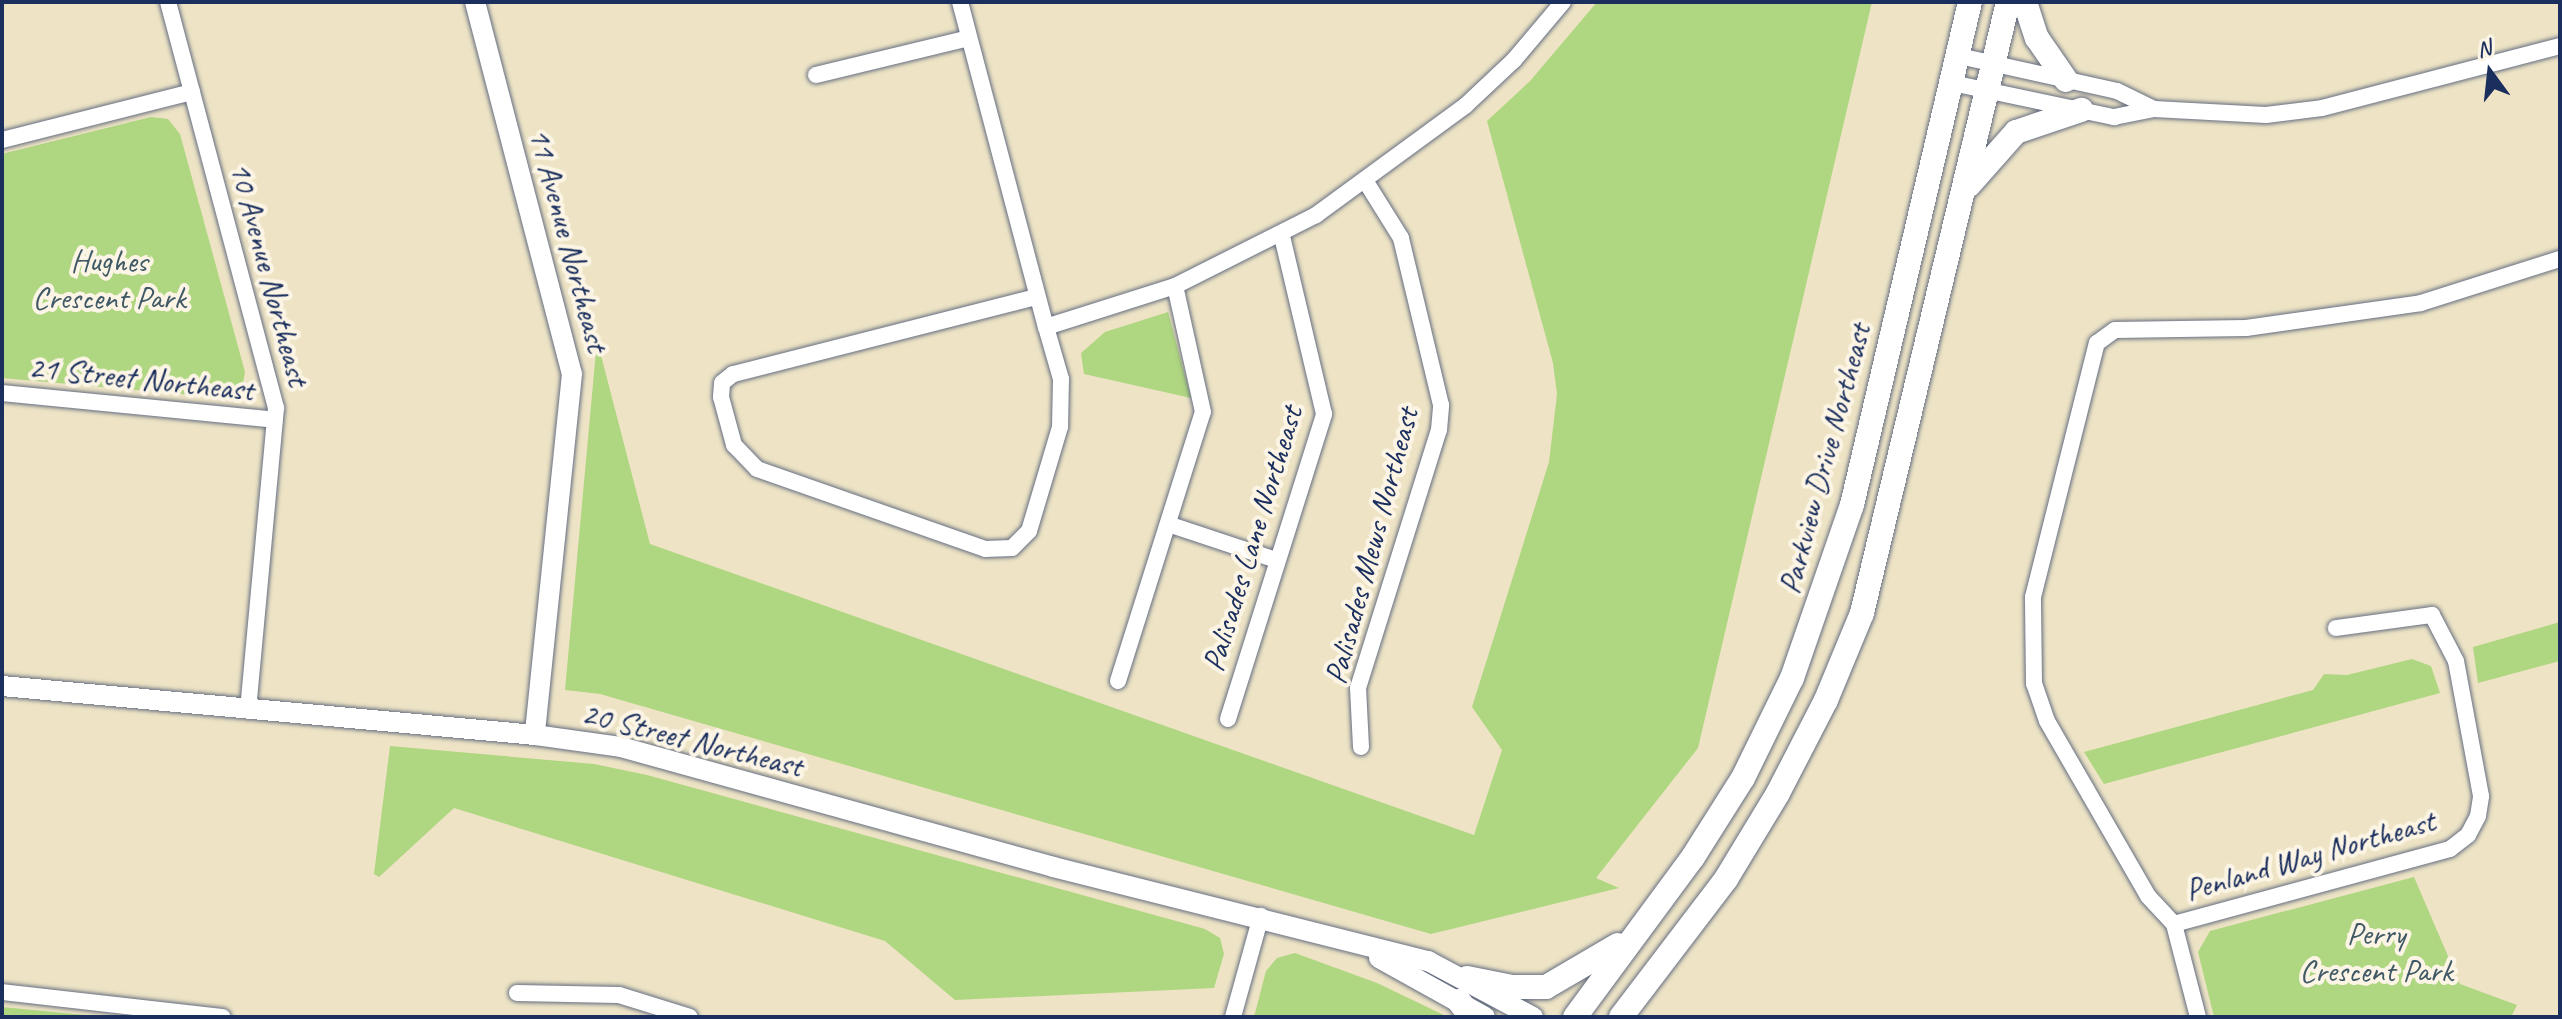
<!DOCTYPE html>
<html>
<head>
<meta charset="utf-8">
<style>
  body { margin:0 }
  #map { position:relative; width:2562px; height:1019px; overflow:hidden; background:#eee4c5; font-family:Caveat,sans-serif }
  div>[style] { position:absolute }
  .green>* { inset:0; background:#afd680 }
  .roads { filter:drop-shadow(0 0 2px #656e82) drop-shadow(0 0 2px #656e82) }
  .minor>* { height:16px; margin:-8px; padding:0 8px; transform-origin:8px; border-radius:8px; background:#fff }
  .tertiary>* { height:20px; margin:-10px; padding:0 10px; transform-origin:10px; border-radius:10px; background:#fff }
  .secondary>* { height:24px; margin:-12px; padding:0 12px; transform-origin:12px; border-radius:12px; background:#fff }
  span { translate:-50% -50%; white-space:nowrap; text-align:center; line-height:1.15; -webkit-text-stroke:8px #fcf5e5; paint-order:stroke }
  .street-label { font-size:32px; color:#1b2f5e }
  .park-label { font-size:32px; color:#405966 }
  .frame { position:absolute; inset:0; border:4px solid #1b2f5e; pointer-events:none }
  .north { position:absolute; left:2450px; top:32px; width:80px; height:80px; -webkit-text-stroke:6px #fcf5e5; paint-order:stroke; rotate:345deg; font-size:22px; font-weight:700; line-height:32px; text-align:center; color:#1b2f5e }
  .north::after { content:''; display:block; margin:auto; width:28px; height:36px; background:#1b2f5e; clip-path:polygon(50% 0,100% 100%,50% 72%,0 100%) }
</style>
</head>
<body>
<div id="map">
  <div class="green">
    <i style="clip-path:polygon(1597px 2px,1872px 2px,1698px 748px,1596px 878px,1619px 888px,1431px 934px,600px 694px,565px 690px,597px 340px,650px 544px,1474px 835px,1502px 750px,1472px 707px,1549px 462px,1557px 394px,1553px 363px,1487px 121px,1530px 81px)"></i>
    <i style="clip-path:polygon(151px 117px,168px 119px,180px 134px,245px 372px,242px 389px,226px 398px,2px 378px,2px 154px)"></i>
    <i style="clip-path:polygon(1168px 312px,1191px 398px,1084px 374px,1081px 353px,1105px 332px)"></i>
    <i style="clip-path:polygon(2560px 622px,2560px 661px,2478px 683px,2473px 647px)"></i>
    <i style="clip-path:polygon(2412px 659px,2431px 666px,2440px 693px,2104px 784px,2084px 752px,2313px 690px,2324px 674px,2347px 675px)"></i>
    <i style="clip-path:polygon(390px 746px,594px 764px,647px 775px,1205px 929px,1220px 938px,1224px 954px,1214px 988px,955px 1000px,885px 941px,454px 808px,379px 877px,374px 874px)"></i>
    <i style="clip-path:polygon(2414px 877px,2460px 984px,2517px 1005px,2511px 1017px,2214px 1017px,2198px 952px,2210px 931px)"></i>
    <i style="clip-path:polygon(1295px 953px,1377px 983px,1448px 1017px,1254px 1017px,1266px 971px,1277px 958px)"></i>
    <i style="clip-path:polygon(2px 1007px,106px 1017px,2px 1017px)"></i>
  </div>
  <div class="roads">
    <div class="minor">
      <i style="left:168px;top:2px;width:420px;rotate:75.1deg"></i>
      <i style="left:276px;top:408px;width:301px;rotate:95.3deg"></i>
      <i style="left:960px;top:2px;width:336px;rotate:75.2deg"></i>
      <i style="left:1046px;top:327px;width:135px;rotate:-17.6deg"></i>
      <i style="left:1175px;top:286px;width:158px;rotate:-26.7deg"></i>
      <i style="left:1316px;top:215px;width:185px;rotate:-36.2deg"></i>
      <i style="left:1465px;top:106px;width:67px;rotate:-43.2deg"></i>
      <i style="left:1514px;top:60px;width:76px;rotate:-49.8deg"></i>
      <i style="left:1959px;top:56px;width:162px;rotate:12.5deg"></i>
      <i style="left:2117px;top:91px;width:41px;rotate:25.9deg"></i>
      <i style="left:816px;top:75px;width:157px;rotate:-13.6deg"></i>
      <i style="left:1952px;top:83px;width:166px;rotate:11.9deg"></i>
      <i style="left:2114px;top:117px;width:41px;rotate:-11.3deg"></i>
      <i style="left:2154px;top:109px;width:112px;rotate:3.1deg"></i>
      <i style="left:2266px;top:115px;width:56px;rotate:-7.1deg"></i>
      <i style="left:2322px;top:108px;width:246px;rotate:-14.6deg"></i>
      <i style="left:2px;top:140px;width:196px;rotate:-14.2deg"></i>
      <i style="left:1036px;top:297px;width:313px;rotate:165.7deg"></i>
      <i style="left:733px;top:374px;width:14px;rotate:141deg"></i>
      <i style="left:722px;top:383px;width:14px;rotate:94deg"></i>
      <i style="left:721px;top:397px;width:50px;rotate:74.8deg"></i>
      <i style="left:734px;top:445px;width:33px;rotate:46deg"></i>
      <i style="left:757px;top:469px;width:242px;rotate:19.3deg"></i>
      <i style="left:985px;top:549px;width:27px;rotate:-2deg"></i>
      <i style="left:1012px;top:548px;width:24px;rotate:-45deg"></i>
      <i style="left:1029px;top:531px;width:109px;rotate:-73.4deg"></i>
      <i style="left:1060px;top:427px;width:48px;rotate:-88.8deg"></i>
      <i style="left:1061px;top:379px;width:54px;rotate:-106.1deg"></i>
      <i style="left:2px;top:393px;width:274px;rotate:5.6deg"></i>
      <i style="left:1168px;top:524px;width:114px;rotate:18.4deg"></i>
      <i style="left:1118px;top:681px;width:282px;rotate:-72.5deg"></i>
      <i style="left:1203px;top:412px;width:129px;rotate:-102.5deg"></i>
      <i style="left:1228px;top:719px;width:320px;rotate:-72.5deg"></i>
      <i style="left:1324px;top:414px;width:183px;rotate:-103.3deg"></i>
      <i style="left:1361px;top:747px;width:59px;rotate:-92.9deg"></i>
      <i style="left:1358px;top:688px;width:270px;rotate:-72.6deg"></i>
      <i style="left:1439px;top:430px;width:25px;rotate:-85deg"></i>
      <i style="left:1441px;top:405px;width:172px;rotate:-103.5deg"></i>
      <i style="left:1401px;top:238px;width:66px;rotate:-122deg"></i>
      <i style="left:2174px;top:924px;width:286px;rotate:-15.2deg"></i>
      <i style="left:2450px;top:849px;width:23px;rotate:-38deg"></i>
      <i style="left:2468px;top:835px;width:21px;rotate:-62deg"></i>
      <i style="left:2478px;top:816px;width:20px;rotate:-81deg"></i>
      <i style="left:2481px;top:796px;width:137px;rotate:-100.5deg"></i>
      <i style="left:2456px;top:661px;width:52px;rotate:-117.6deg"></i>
      <i style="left:2432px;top:615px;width:97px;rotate:172.3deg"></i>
      <i style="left:2px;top:992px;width:222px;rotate:6.5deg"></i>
      <i style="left:517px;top:993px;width:102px;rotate:1.1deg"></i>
      <i style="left:619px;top:995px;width:74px;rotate:17.2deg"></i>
      <i style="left:1233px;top:1017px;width:105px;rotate:-74.5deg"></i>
      <i style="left:2198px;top:1017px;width:96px;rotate:-104.5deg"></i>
      <i style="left:2174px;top:924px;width:38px;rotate:-133deg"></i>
      <i style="left:2148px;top:896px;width:202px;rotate:-120deg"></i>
      <i style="left:2047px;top:721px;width:39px;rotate:-109deg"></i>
      <i style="left:2034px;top:684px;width:87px;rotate:-90.7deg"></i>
      <i style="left:2033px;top:597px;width:262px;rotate:-75.9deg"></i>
      <i style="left:2097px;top:343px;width:22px;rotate:-36deg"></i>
      <i style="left:2115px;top:330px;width:131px;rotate:-0.9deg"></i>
      <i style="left:2246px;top:328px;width:177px;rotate:-8.1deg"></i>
      <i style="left:2421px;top:303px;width:146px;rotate:-17.6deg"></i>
    </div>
    <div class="tertiary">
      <i style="left:475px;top:2px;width:384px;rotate:75.4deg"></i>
      <i style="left:572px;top:374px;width:363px;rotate:95.9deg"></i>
      <i style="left:2px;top:686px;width:535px;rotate:5.25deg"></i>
      <i style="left:535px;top:735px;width:87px;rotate:7.9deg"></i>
      <i style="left:621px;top:747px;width:448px;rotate:15.5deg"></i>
      <i style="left:1053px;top:867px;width:387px;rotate:14.1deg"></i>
      <i style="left:1428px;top:961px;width:119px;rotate:28.1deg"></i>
      <i style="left:1379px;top:958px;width:121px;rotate:29.1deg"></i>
    </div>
    <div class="secondary">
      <i style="left:2025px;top:2px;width:38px;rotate:72deg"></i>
      <i style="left:2037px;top:38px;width:51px;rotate:55.4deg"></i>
      <i style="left:1969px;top:185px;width:71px;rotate:-48.4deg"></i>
      <i style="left:2016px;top:132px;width:69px;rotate:-18.7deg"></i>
      <i style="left:1467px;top:978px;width:46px;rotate:11.3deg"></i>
      <i style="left:1512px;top:987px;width:34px"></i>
      <i style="left:1546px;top:987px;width:83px;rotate:-30.3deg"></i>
      <i style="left:1459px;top:1001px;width:20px;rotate:53deg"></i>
      <i style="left:1575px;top:1017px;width:199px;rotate:-53.6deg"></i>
      <i style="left:1693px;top:857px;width:93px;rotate:-57.7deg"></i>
      <i style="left:1743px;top:778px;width:111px;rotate:-63.9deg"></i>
      <i style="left:1792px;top:678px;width:183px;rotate:-70.9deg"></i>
      <i style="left:1852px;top:505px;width:517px;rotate:-76.8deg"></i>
      <i style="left:1621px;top:1017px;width:173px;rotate:-52.7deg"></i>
      <i style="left:1726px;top:879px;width:100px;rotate:-58.8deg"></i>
      <i style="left:1778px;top:793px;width:105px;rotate:-62.7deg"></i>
      <i style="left:1826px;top:700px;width:94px;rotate:-67.5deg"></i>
      <i style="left:1862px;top:613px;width:628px;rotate:-76.56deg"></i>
    </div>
  </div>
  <div class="street-label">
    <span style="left:568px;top:240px;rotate:75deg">11 Avenue Northeast</span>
    <span style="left:269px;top:274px;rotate:75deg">10 Avenue Northeast</span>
    <span style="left:141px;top:379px;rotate:6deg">21 Street Northeast</span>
    <span style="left:1825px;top:459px;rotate:-75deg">Parkview Drive Northeast</span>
    <span style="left:1253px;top:539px;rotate:-73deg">Palisades Lane Northeast</span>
    <span style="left:1372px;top:546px;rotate:-75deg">Palisades Mews Northeast</span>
    <span style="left:692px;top:740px;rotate:14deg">20 Street Northeast</span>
    <span style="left:2310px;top:856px;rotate:-16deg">Penland Way Northeast</span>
  </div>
  <div class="park-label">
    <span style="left:109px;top:280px">Hughes<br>Crescent Park</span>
    <span style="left:2376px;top:953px">Perry<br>Crescent Park</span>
  </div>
  <div class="frame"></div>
  <div class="north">N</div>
</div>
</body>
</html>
